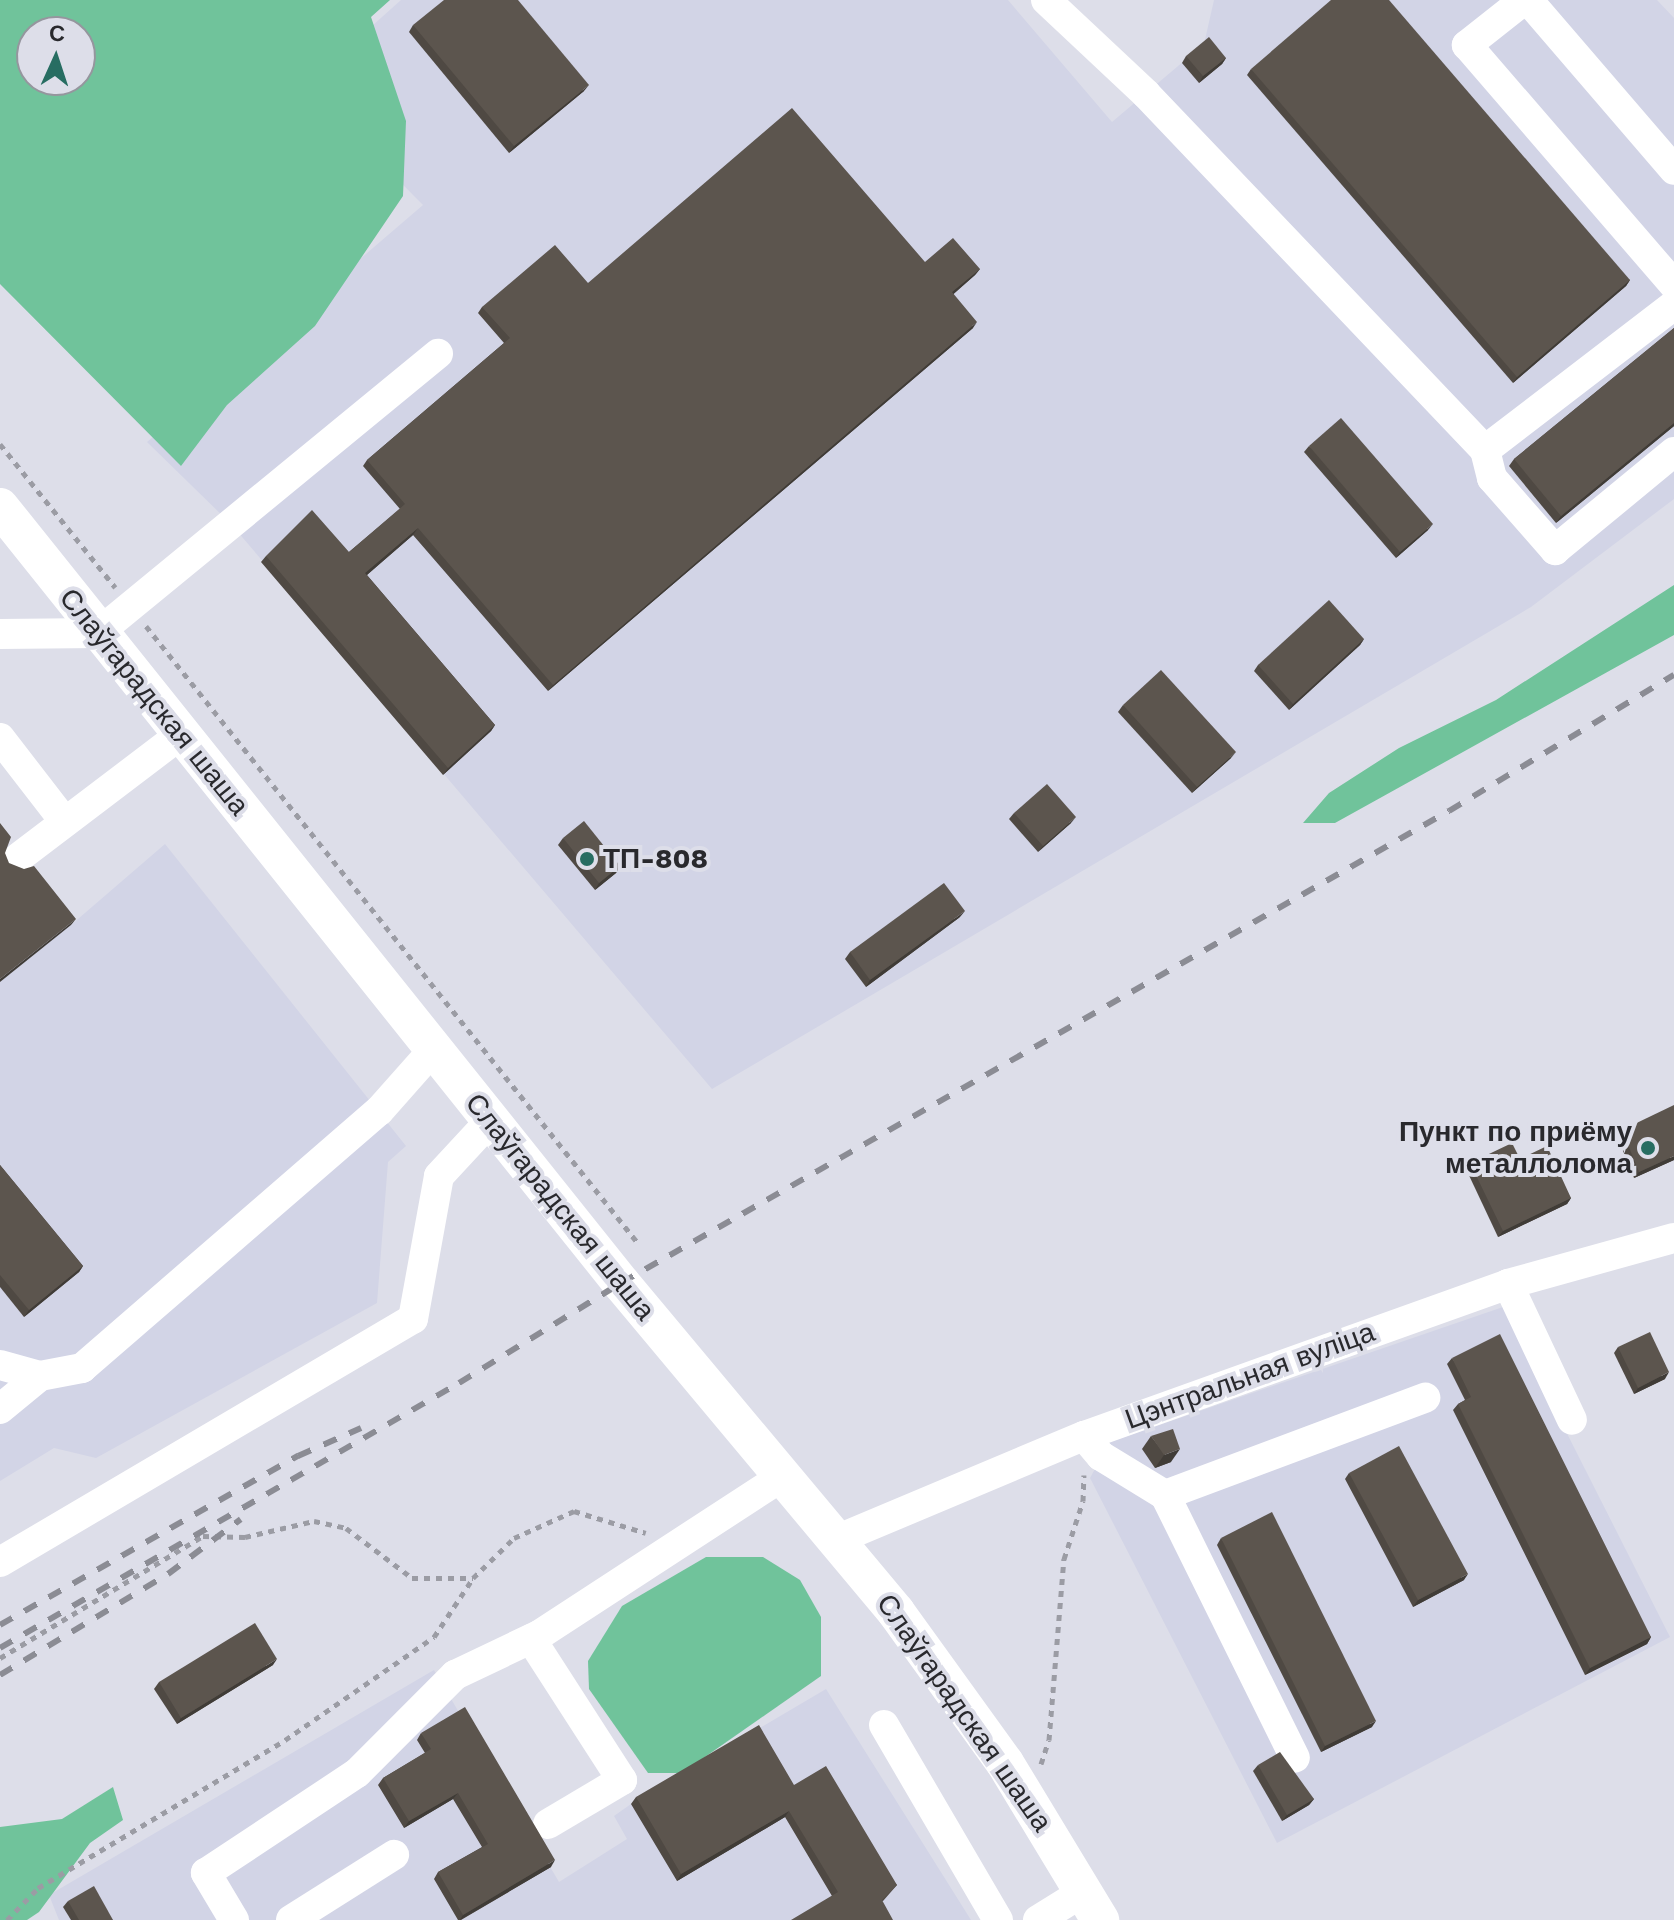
<!DOCTYPE html>
<html>
<head>
<meta charset="utf-8">
<style>
  body { margin:0 }
  #map { position:relative; width:1674px; height:1920px; overflow:hidden; background:#dddee9; font-family:"Work Sans",sans-serif }
  div>[style] { position:absolute }
  .built>* { inset:0; background:#d2d4e6 }
  .green>* { inset:0; background:#70c39b }
  .path>* { height:5px; margin-top:-2.5px; transform-origin:0; background:repeating-linear-gradient(90deg,#9b9ca4 0 6px,transparent 0 12px) }
  .minor>* { height:30px; margin:-15px; padding:0 15px; transform-origin:15px; border-radius:15px; background:#fff }
  .major>* { height:38px; margin:-19px; padding:0 19px; transform-origin:19px; border-radius:19px; background:#fff }
  .rail>* { height:6px; margin-top:-3px; transform-origin:0; background:repeating-linear-gradient(90deg,#8b8c94 0 14px,transparent 0 28px) }
  .wall>* { inset:0; background:#4f4943 }
  .shaded-wall>* { inset:0; background:#403c37 }
  .building>* { inset:0; background:#5c554e }
  .dots>* { width:22px; height:22px; translate:-50% -50%; box-sizing:border-box; border:4px solid #dddee9; border-radius:50% }
  span { translate:-50% -50%; white-space:nowrap; text-align:center; line-height:1.15; -webkit-text-stroke:8px #dddee9; paint-order:stroke }
  .street-label { font-size:28px; color:#29292d }
  .poi-label { font-size:28px; color:#29292d; font-weight:700 }
  .left { translate:0 -50%; text-align:left }
  .right { translate:-100% -50%; text-align:right }
  .north { position:absolute; left:16px; top:16px; width:80px; height:80px; box-sizing:border-box; background:#dddee9; border:2px solid #95969e; border-radius:50%; rotate:3deg; font-size:22px; font-weight:700; line-height:32px; text-align:center; color:#29292d }
  .north::after { content:''; display:block; margin:auto; width:28px; height:36px; background:#276d62; clip-path:polygon(50% 0,100% 100%,50% 72%,0 100%) }
</style>
</head>
<body>
<div id="map">
  <div class="built">
    <i style="clip-path:polygon(401px 0,1008px 0,1112px 122px,1204px 44px,1214px 0,1657px 0,1674px 18px,1674px 499px,1531px 607px,712px 1089px,231px 524px,147px 442px,423px 205px,305px 86px)"></i>
    <i style="clip-path:polygon(0 835px,71px 925px,165px 844px,406px 1146px,388px 1162px,377px 1303px,96px 1458px,54px 1448px,0 1481px)"></i>
    <i style="clip-path:polygon(1503px 1307px,1670px 1637px,1277px 1843px,1090px 1478px,1110px 1442px)"></i>
    <i style="clip-path:polygon(434px 1670px,559px 1882px,627px 1839px,614px 1816px,631px 1804px,826px 1689px,971px 1920px,59px 1920px,49px 1895px)"></i>
  </div>
  <div class="green">
    <i style="clip-path:polygon(evenodd,0 0,390px 0,371px 17px,406px 121px,403px 196px,315px 326px,227px 405px,181px 466px,0 284px,0 0,32px 32px,80px 32px,80px 80px,32px 80px,32px 32px)"></i>
    <i style="clip-path:polygon(1674px 585px,1674px 635px,1335px 823px,1303px 823px,1329px 793px,1399px 748px,1496px 700px)"></i>
    <i style="clip-path:polygon(706px 1557px,763px 1557px,800px 1580px,821px 1617px,821px 1676px,682px 1773px,648px 1773px,589px 1689px,588px 1661px,622px 1606px)"></i>
    <i style="clip-path:polygon(113px 1787px,123px 1820px,90px 1843px,39px 1912px,27px 1920px,0 1920px,0 1827px,62px 1819px)"></i>
  </div>
  <div class="path">
    <i style="left:0;top:444px;width:184px;rotate:51.2deg"></i>
    <i style="left:146px;top:626px;width:788px;rotate:51.44deg"></i>
    <i style="left:0;top:1658px;width:237px;rotate:-31deg"></i>
    <i style="left:203px;top:1536px;width:42px;rotate:1.4deg"></i>
    <i style="left:245px;top:1537px;width:71px;rotate:-13.1deg"></i>
    <i style="left:314px;top:1521px;width:33px;rotate:12deg"></i>
    <i style="left:346px;top:1528px;width:83px;rotate:37.1deg"></i>
    <i style="left:412px;top:1578px;width:61px"></i>
    <i style="left:1041px;top:1764px;width:25px;rotate:-72deg"></i>
    <i style="left:1049px;top:1740px;width:182px;rotate:-85.3deg"></i>
    <i style="left:1064px;top:1559px;width:61px;rotate:-71.9deg"></i>
    <i style="left:1083px;top:1501px;width:26px;rotate:-88deg"></i>
    <i style="left:7px;top:1920px;width:45px;rotate:-45.9deg"></i>
    <i style="left:38px;top:1888px;width:288px;rotate:-30.9deg"></i>
    <i style="left:285px;top:1740px;width:181px;rotate:-34.7deg"></i>
    <i style="left:434px;top:1637px;width:71px;rotate:-56.5deg"></i>
    <i style="left:473px;top:1578px;width:57px;rotate:-44.3deg"></i>
    <i style="left:514px;top:1538px;width:66px;rotate:-24.2deg"></i>
    <i style="left:574px;top:1511px;width:75px;rotate:17deg"></i>
  </div>
  <div class="minor">
    <i style="left:1046px;top:0;width:137px;rotate:43.2deg"></i>
    <i style="left:1146px;top:94px;width:492px;rotate:46.4deg"></i>
    <i style="left:1485px;top:450px;width:29px;rotate:76deg"></i>
    <i style="left:1492px;top:478px;width:96px;rotate:48.8deg"></i>
    <i style="left:1555px;top:550px;width:154px;rotate:-39.5deg"></i>
    <i style="left:1524px;top:0;width:73px;rotate:141.7deg"></i>
    <i style="left:1467px;top:45px;width:317px;rotate:49.2deg"></i>
    <i style="left:1528px;top:0;width:224px;rotate:49.3deg"></i>
    <i style="left:1485px;top:450px;width:238px;rotate:-37.5deg"></i>
    <i style="left:0;top:634px;width:98px;rotate:-0.6deg"></i>
    <i style="left:98px;top:633px;width:440px;rotate:-39.4deg"></i>
    <i style="left:0;top:738px;width:106px;rotate:52.3deg"></i>
    <i style="left:18px;top:858px;width:203px;rotate:-37.2deg"></i>
    <i style="left:1508px;top:1284px;width:150px;rotate:64.8deg"></i>
    <i style="left:0;top:1365px;width:41px;rotate:15.4deg"></i>
    <i style="left:40px;top:1376px;width:43px;rotate:-10.8deg"></i>
    <i style="left:82px;top:1368px;width:393px;rotate:-40.9deg"></i>
    <i style="left:379px;top:1111px;width:81px;rotate:-48.5deg"></i>
    <i style="left:0;top:1409px;width:52px;rotate:-39.5deg"></i>
    <i style="left:1084px;top:1436px;width:26px;rotate:50deg"></i>
    <i style="left:1101px;top:1456px;width:75px;rotate:31.4deg"></i>
    <i style="left:1165px;top:1495px;width:278px;rotate:-20.5deg"></i>
    <i style="left:1165px;top:1495px;width:293px;rotate:63.7deg"></i>
    <i style="left:836px;top:1540px;width:269px;rotate:-22.8deg"></i>
    <i style="left:1084px;top:1436px;width:450px;rotate:-19.7deg"></i>
    <i style="left:1508px;top:1284px;width:172px;rotate:-15.5deg"></i>
    <i style="left:0;top:1562px;width:479px;rotate:-30.5deg"></i>
    <i style="left:413px;top:1319px;width:145px;rotate:-79.7deg"></i>
    <i style="left:439px;top:1176px;width:75px;rotate:-47.2deg"></i>
    <i style="left:531px;top:1639px;width:168px;rotate:57.2deg"></i>
    <i style="left:622px;top:1780px;width:86px;rotate:149.3deg"></i>
    <i style="left:884px;top:1725px;width:226px;rotate:59.7deg"></i>
    <i style="left:234px;top:1920px;width:55px;rotate:-120.8deg"></i>
    <i style="left:206px;top:1873px;width:181px;rotate:-33.5deg"></i>
    <i style="left:357px;top:1773px;width:139px;rotate:-45deg"></i>
    <i style="left:455px;top:1675px;width:93px;rotate:-25.5deg"></i>
    <i style="left:539px;top:1635px;width:291px;rotate:-33.1deg"></i>
    <i style="left:291px;top:1920px;width:122px;rotate:-32.3deg"></i>
    <i style="left:1038px;top:1920px;width:55px;rotate:-31.7deg"></i>
  </div>
  <div class="major">
    <i style="left:0;top:507px;width:994px;rotate:51.33deg"></i>
    <i style="left:621px;top:1283px;width:429px;rotate:50.1deg"></i>
    <i style="left:896px;top:1612px;width:186px;rotate:54.2deg"></i>
    <i style="left:1005px;top:1763px;width:184px;rotate:58.8deg"></i>
  </div>
  <div class="rail">
    <i style="left:0;top:1625px;width:343px;rotate:-29.6deg"></i>
    <i style="left:298px;top:1456px;width:69px;rotate:-24deg"></i>
    <i style="left:0;top:1648px;width:530px;rotate:-30deg"></i>
    <i style="left:459px;top:1383px;width:190px;rotate:-31.7deg"></i>
    <i style="left:621px;top:1283px;width:953px;rotate:-29.69deg"></i>
    <i style="left:1449px;top:811px;width:263px;rotate:-31.2deg"></i>
    <i style="left:0;top:1675px;width:196px;rotate:-31deg"></i>
    <i style="left:168px;top:1574px;width:91px;rotate:-37deg"></i>
  </div>
  <div class="wall">
    <i style="clip-path:polygon(413px 25px,584px 91px,509px 153px,409px 32px)"></i>
    <i style="clip-path:polygon(1186px 56px,1226px 58px,1222px 64px,1199px 83px,1182px 63px)"></i>
    <i style="clip-path:polygon(1251px 69px,1630px 280px,1626px 286px,1513px 383px,1247px 75px)"></i>
    <i style="clip-path:polygon(925px 262px,980px 269px,975px 275px,953px 294px,973px 328px,548px 691px,413px 535px,367px 575px,495px 725px,491px 731px,443px 775px,261px 562px,266px 556px,349px 552px,400px 509px,363px 466px,367px 460px,504px 343px,478px 313px,482px 307px,588px 283px)"></i>
    <i style="clip-path:polygon(1674px 328px,1674px 426px,1556px 523px,1509px 466px,1514px 459px)"></i>
    <i style="clip-path:polygon(1309px 446px,1428px 530px,1396px 558px,1304px 452px)"></i>
    <i style="clip-path:polygon(1364px 639px,1360px 645px,1289px 710px,1254px 671px,1258px 665px)"></i>
    <i style="clip-path:polygon(1123px 705px,1231px 758px,1192px 793px,1118px 712px)"></i>
    <i style="clip-path:polygon(1014px 813px,1071px 823px,1038px 852px,1009px 819px)"></i>
    <i style="clip-path:polygon(563px 838px,620px 866px,616px 873px,595px 890px,558px 845px)"></i>
    <i style="clip-path:polygon(960px 917px,866px 987px,845px 959px,850px 952px)"></i>
    <i style="clip-path:polygon(1622px 1130px,1674px 1160px,1634px 1178px,1617px 1136px)"></i>
    <i style="clip-path:polygon(1520px 1159px,1571px 1198px,1567px 1204px,1498px 1237px,1466px 1169px,1470px 1163px)"></i>
    <i style="clip-path:polygon(0 1165px,83px 1266px,79px 1272px,24px 1317px,0 1287px)"></i>
    <i style="clip-path:polygon(1618px 1347px,1665px 1379px,1634px 1394px,1614px 1353px)"></i>
    <i style="clip-path:polygon(1452px 1358px,1651px 1637px,1647px 1644px,1585px 1675px,1453px 1410px,1458px 1404px,1465px 1400px,1447px 1364px)"></i>
    <i style="clip-path:polygon(1151px 1436px,1171px 1462px,1155px 1468px,1142px 1449px)"></i>
    <i style="clip-path:polygon(1349px 1473px,1464px 1580px,1413px 1607px,1345px 1479px)"></i>
    <i style="clip-path:polygon(1221px 1538px,1372px 1727px,1321px 1752px,1217px 1545px)"></i>
    <i style="clip-path:polygon(273px 1665px,177px 1724px,154px 1689px,159px 1682px)"></i>
    <i style="clip-path:polygon(421px 1733px,551px 1867px,461px 1920px,458px 1920px,434px 1879px,438px 1872px,482px 1847px,453px 1799px,404px 1828px,378px 1785px,383px 1778px,425px 1753px,417px 1740px)"></i>
    <i style="clip-path:polygon(1258px 1765px,1314px 1799px,1309px 1805px,1282px 1821px,1253px 1771px)"></i>
    <i style="clip-path:polygon(794px 1785px,897px 1885px,883px 1901px,832px 1896px,785px 1817px,677px 1881px,631px 1804px,636px 1797px)"></i>
    <i style="clip-path:polygon(68px 1901px,113px 1920px,71px 1920px,63px 1907px)"></i>
  </div>
  <div class="shaded-wall">
    <i style="clip-path:polygon(1226px 58px,1222px 64px,1199px 83px,1203px 76px)"></i>
    <i style="clip-path:polygon(589px 85px,584px 91px,509px 153px,514px 146px)"></i>
    <i style="clip-path:polygon(980px 269px,975px 275px,948px 299px,952px 292px)"></i>
    <i style="clip-path:polygon(1630px 280px,1626px 286px,1513px 383px,1517px 377px)"></i>
    <i style="clip-path:polygon(977px 322px,973px 328px,548px 691px,553px 685px)"></i>
    <i style="clip-path:polygon(1674px 423px,1674px 426px,1556px 523px,1561px 516px)"></i>
    <i style="clip-path:polygon(1433px 524px,1428px 530px,1396px 558px,1400px 552px)"></i>
    <i style="clip-path:polygon(418px 528px,413px 535px,361px 580px,365px 573px)"></i>
    <i style="clip-path:polygon(1364px 639px,1360px 645px,1289px 710px,1293px 704px)"></i>
    <i style="clip-path:polygon(495px 725px,491px 731px,443px 775px,448px 768px)"></i>
    <i style="clip-path:polygon(1236px 752px,1231px 758px,1192px 793px,1197px 787px)"></i>
    <i style="clip-path:polygon(1076px 817px,1071px 823px,1038px 852px,1043px 846px)"></i>
    <i style="clip-path:polygon(620px 866px,616px 873px,595px 890px,599px 883px)"></i>
    <i style="clip-path:polygon(965px 911px,960px 917px,866px 987px,870px 980px)"></i>
    <i style="clip-path:polygon(76px 919px,71px 925px,0 982px,0 979px)"></i>
    <i style="clip-path:polygon(1674px 1156px,1674px 1160px,1634px 1178px,1639px 1172px)"></i>
    <i style="clip-path:polygon(1571px 1198px,1567px 1204px,1498px 1237px,1503px 1231px)"></i>
    <i style="clip-path:polygon(83px 1266px,79px 1272px,24px 1317px,29px 1310px)"></i>
    <i style="clip-path:polygon(1669px 1372px,1665px 1379px,1634px 1394px,1638px 1388px)"></i>
    <i style="clip-path:polygon(1180px 1449px,1171px 1462px,1155px 1468px,1164px 1455px)"></i>
    <i style="clip-path:polygon(1468px 1574px,1464px 1580px,1413px 1607px,1418px 1600px)"></i>
    <i style="clip-path:polygon(1651px 1637px,1647px 1644px,1585px 1675px,1590px 1668px)"></i>
    <i style="clip-path:polygon(277px 1659px,273px 1665px,177px 1724px,181px 1718px)"></i>
    <i style="clip-path:polygon(1376px 1721px,1372px 1727px,1321px 1752px,1325px 1746px)"></i>
    <i style="clip-path:polygon(458px 1793px,453px 1799px,404px 1828px,409px 1821px)"></i>
    <i style="clip-path:polygon(1314px 1799px,1309px 1805px,1282px 1821px,1287px 1815px)"></i>
    <i style="clip-path:polygon(789px 1811px,785px 1817px,677px 1881px,681px 1874px)"></i>
    <i style="clip-path:polygon(555px 1860px,551px 1867px,460px 1920px,463px 1915px)"></i>
  </div>
  <div class="building">
    <i style="clip-path:polygon(444px 0,518px 0,589px 85px,514px 146px,413px 25px)"></i>
    <i style="clip-path:polygon(1331px 0,1389px 0,1630px 280px,1517px 377px,1251px 69px)"></i>
    <i style="clip-path:polygon(1209px 37px,1226px 58px,1203px 76px,1186px 56px)"></i>
    <i style="clip-path:polygon(792px 108px,925px 262px,953px 238px,980px 269px,952px 292px,977px 322px,553px 685px,418px 528px,365px 573px,495px 725px,448px 768px,266px 556px,312px 510px,349px 552px,405px 504px,367px 460px,510px 338px,482px 307px,555px 245px,588px 283px)"></i>
    <i style="clip-path:polygon(1674px 328px,1674px 423px,1561px 516px,1514px 459px)"></i>
    <i style="clip-path:polygon(1341px 418px,1433px 524px,1400px 552px,1309px 446px)"></i>
    <i style="clip-path:polygon(1329px 600px,1364px 639px,1293px 704px,1258px 665px)"></i>
    <i style="clip-path:polygon(1161px 670px,1236px 752px,1197px 787px,1123px 705px)"></i>
    <i style="clip-path:polygon(1047px 784px,1076px 817px,1043px 846px,1014px 813px)"></i>
    <i style="clip-path:polygon(584px 821px,620px 866px,599px 883px,563px 838px)"></i>
    <i style="clip-path:polygon(0 823px,11px 837px,5px 853px,9px 863px,24px 869px,34px 866px,76px 919px,0 979px)"></i>
    <i style="clip-path:polygon(944px 883px,965px 911px,870px 980px,850px 952px)"></i>
    <i style="clip-path:polygon(1674px 1105px,1674px 1156px,1639px 1172px,1622px 1130px)"></i>
    <i style="clip-path:polygon(1512px 1143px,1520px 1159px,1547px 1146px,1571px 1198px,1503px 1231px,1470px 1163px)"></i>
    <i style="clip-path:polygon(0 1165px,83px 1266px,29px 1310px,0 1275px)"></i>
    <i style="clip-path:polygon(1650px 1332px,1669px 1372px,1638px 1388px,1618px 1347px)"></i>
    <i style="clip-path:polygon(1500px 1334px,1651px 1637px,1590px 1668px,1458px 1404px,1471px 1397px,1452px 1358px)"></i>
    <i style="clip-path:polygon(1173px 1429px,1180px 1449px,1164px 1455px,1151px 1436px)"></i>
    <i style="clip-path:polygon(1399px 1446px,1468px 1574px,1418px 1600px,1349px 1473px)"></i>
    <i style="clip-path:polygon(1272px 1512px,1376px 1721px,1325px 1746px,1221px 1538px)"></i>
    <i style="clip-path:polygon(255px 1623px,277px 1659px,181px 1718px,159px 1682px)"></i>
    <i style="clip-path:polygon(465px 1707px,555px 1860px,463px 1915px,438px 1872px,488px 1844px,458px 1793px,409px 1821px,383px 1778px,431px 1749px,421px 1733px)"></i>
    <i style="clip-path:polygon(759px 1725px,794px 1785px,826px 1766px,897px 1885px,882px 1900px,893px 1920px,791px 1920px,838px 1892px,789px 1811px,681px 1874px,636px 1797px)"></i>
    <i style="clip-path:polygon(1280px 1752px,1314px 1799px,1287px 1815px,1258px 1765px)"></i>
    <i style="clip-path:polygon(94px 1886px,113px 1920px,79px 1920px,68px 1901px)"></i>
  </div>
  <div class="dots">
    <i style="left:587px;top:859px;background:#276d62"></i>
    <i style="left:1648px;top:1148px;background:#276d62"></i>
  </div>
  <div class="street-label">
    <span style="left:154px;top:702px;rotate:51deg">Слаўгарадская шаша</span>
    <span style="left:560px;top:1207px;rotate:51deg">Слаўгарадская шаша</span>
    <span style="left:1250px;top:1376px;rotate:-20deg">Цэнтральная вуліца</span>
    <span style="left:964px;top:1713px;rotate:55deg">Слаўгарадская шаша</span>
  </div>
  <div class="poi-label">
    <span class="left" style="left:603px;top:859px">ТП-808</span>
    <span class="right" style="left:1632px;top:1148px">Пункт по приёму<br>металлолома</span>
  </div>
  <div class="north">С</div>
</div>
</body>
</html>
